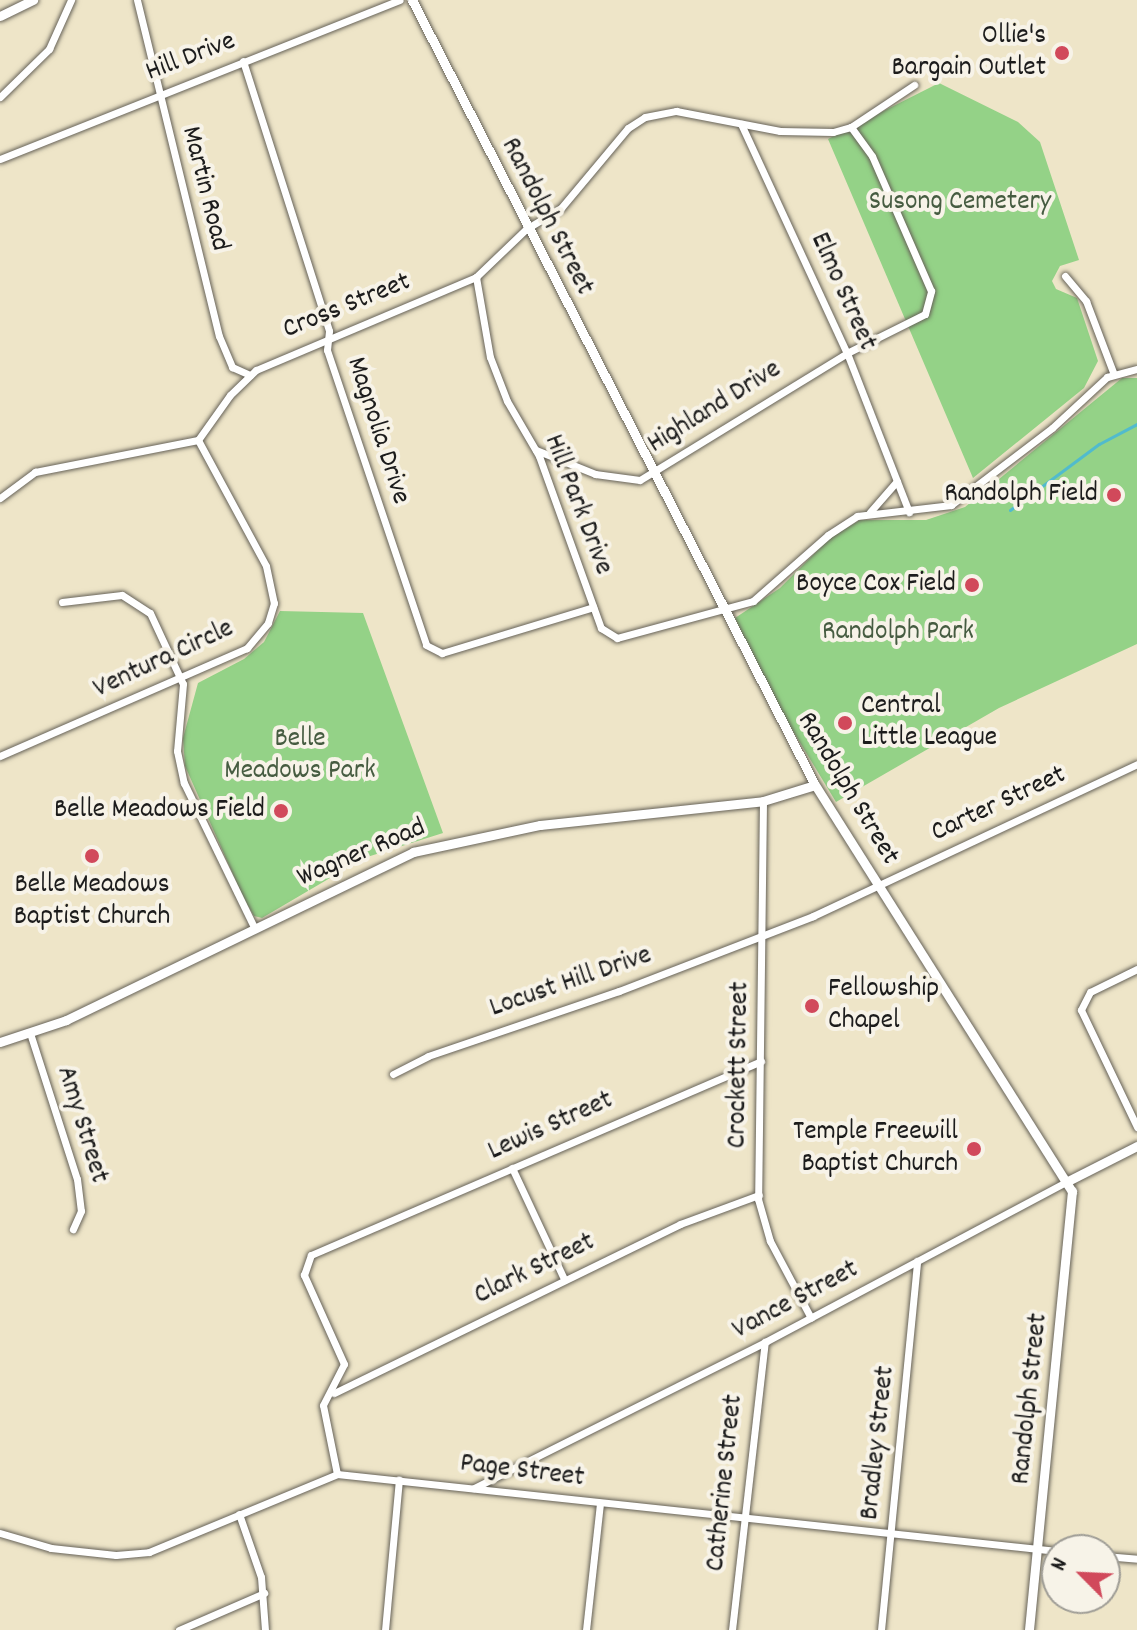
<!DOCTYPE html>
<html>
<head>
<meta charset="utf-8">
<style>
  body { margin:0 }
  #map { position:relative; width:1137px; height:1630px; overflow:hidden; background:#eee5c8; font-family:Dekko,sans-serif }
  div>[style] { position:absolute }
  .green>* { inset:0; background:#94d287 }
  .stream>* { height:3px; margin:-1.5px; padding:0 1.5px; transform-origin:1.5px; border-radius:1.5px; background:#51bbcd }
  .roads { filter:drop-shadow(0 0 2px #666258) drop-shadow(0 0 2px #666258) }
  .minor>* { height:7px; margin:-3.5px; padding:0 3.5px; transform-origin:3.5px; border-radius:3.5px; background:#fff }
  .tertiary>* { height:9px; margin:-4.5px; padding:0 4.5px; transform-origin:4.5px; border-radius:4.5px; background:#fff }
  .dots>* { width:22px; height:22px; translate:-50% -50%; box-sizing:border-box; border:4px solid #f7f3e8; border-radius:50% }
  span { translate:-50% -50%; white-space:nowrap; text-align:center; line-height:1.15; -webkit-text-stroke:8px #f7f3e8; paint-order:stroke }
  .poi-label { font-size:28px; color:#1c1c1c }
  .right { translate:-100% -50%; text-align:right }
  .left { translate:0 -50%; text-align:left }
  .street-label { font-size:28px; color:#1c1c1c }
  .park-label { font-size:28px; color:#465c41 }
  .north { position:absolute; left:1041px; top:1534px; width:80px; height:80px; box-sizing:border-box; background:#f7f3e8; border:2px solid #9f9d96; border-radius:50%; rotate:294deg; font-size:22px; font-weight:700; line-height:32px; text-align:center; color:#1c1c1c }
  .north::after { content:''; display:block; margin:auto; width:28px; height:36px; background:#d1495b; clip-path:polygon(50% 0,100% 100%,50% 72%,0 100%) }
</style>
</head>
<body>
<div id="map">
  <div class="green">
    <i style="clip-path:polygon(939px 83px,1018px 122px,1040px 142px,1079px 260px,1060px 266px,1052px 281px,1056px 289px,1077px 298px,1098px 361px,1084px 388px,973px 478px,828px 139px)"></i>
    <i style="clip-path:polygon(1122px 378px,1137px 378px,1137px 644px,999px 708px,836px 802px,773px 698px,735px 618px,780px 588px,830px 538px,860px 520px,926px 520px,965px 507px)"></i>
    <i style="clip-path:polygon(280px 611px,363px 613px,443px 833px,364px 858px,262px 918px,254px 916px,244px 899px,185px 766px,183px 738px,198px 683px,244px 659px,264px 642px)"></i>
  </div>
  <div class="stream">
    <i style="left:1010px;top:510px;width:111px;rotate:-36.6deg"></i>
    <i style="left:1099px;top:444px;width:43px;rotate:-27.8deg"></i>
  </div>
  <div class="roads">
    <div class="minor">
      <i style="left:137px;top:0;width:346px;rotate:76.3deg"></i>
      <i style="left:219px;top:336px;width:34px;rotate:67deg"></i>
      <i style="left:232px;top:367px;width:20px;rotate:24deg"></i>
      <i style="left:243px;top:61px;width:283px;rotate:72.3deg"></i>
      <i style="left:329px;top:331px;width:19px;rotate:96deg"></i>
      <i style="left:327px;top:350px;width:311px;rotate:71.4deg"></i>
      <i style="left:426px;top:645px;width:18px;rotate:27deg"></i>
      <i style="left:442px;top:653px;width:158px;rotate:-16.9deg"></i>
      <i style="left:0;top:97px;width:69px;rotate:-44.4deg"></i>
      <i style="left:49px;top:49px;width:54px;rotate:-65.8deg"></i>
      <i style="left:741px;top:124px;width:252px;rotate:65.2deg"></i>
      <i style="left:847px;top:353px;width:171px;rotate:68.7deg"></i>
      <i style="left:0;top:159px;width:430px;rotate:-21.7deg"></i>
      <i style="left:1065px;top:276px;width:33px;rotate:50deg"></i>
      <i style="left:1086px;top:301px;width:76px;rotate:69.2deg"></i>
      <i style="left:476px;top:277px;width:81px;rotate:80.1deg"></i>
      <i style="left:490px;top:357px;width:47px;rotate:68.9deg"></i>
      <i style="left:507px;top:401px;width:64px;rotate:59.8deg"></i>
      <i style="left:539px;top:456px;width:183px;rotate:70.2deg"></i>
      <i style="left:601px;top:628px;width:19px;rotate:32deg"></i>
      <i style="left:617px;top:638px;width:141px;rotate:-15.2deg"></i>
      <i style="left:753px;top:601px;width:100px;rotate:-41.3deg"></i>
      <i style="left:828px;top:535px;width:35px;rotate:-33deg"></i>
      <i style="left:857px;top:516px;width:95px;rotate:-6.7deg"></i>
      <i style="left:951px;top:505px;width:127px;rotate:-37.3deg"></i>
      <i style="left:1052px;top:428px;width:75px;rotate:-42.8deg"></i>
      <i style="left:1107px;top:377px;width:31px;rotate:-15deg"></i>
      <i style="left:198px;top:440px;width:55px;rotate:-54.6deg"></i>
      <i style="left:230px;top:395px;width:36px;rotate:-44deg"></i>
      <i style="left:256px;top:370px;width:239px;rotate:-22.9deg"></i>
      <i style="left:476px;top:277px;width:69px;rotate:-43.8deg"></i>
      <i style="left:526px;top:229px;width:41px;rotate:-31deg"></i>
      <i style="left:561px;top:208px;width:104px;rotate:-50.1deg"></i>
      <i style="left:628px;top:128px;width:20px;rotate:-33deg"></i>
      <i style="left:645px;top:117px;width:32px;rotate:-11deg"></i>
      <i style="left:676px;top:111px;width:106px;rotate:10.9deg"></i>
      <i style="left:780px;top:131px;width:53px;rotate:1.1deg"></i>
      <i style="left:833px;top:132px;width:19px;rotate:-16deg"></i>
      <i style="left:851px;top:127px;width:76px;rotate:-33.7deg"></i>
      <i style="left:536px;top:450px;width:64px;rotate:22.1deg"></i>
      <i style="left:595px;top:474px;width:45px;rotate:7.6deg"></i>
      <i style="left:640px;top:480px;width:243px;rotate:-31.5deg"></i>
      <i style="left:847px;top:353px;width:87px;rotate:-26.6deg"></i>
      <i style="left:925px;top:314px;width:24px;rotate:-75deg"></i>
      <i style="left:931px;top:291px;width:147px;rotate:-113.6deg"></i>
      <i style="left:872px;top:156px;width:36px;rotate:-126deg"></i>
      <i style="left:0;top:498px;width:44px;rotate:-36.6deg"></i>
      <i style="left:35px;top:472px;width:166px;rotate:-11.1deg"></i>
      <i style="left:198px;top:440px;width:143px;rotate:61.6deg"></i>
      <i style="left:266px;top:566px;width:38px;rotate:78deg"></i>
      <i style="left:274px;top:603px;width:21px;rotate:107deg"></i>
      <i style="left:268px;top:623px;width:33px;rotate:130deg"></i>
      <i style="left:247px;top:648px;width:270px;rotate:156.4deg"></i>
      <i style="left:870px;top:512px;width:41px;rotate:-48.9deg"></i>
      <i style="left:62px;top:602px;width:60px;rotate:-6.7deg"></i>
      <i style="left:122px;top:595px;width:33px;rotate:33deg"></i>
      <i style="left:150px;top:613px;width:78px;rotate:65.1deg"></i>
      <i style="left:183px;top:684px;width:67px;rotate:95.1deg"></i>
      <i style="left:177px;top:751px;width:33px;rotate:78deg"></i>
      <i style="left:184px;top:783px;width:160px;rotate:64.1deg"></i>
      <i style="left:763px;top:801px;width:398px;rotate:90.7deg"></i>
      <i style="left:758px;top:1199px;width:44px;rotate:74.1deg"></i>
      <i style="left:770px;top:1241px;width:87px;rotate:62deg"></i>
      <i style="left:1137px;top:969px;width:52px;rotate:153.9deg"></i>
      <i style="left:1090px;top:992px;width:20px;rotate:117deg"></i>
      <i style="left:1081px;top:1010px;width:130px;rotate:64.4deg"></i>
      <i style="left:30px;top:1033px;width:153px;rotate:72.2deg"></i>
      <i style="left:77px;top:1179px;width:32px;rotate:83deg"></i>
      <i style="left:81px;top:1211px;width:20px;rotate:114deg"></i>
      <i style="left:393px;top:1074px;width:39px;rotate:-27deg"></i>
      <i style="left:428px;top:1056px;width:202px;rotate:-18.8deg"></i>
      <i style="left:619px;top:991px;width:208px;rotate:-21.1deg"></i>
      <i style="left:813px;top:916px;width:358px;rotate:-25.1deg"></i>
      <i style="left:512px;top:1168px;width:123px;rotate:64.9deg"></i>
      <i style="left:334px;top:1393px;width:385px;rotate:-26deg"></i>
      <i style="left:680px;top:1224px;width:84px;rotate:-20.2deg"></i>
      <i style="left:337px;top:1474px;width:70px;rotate:-101.5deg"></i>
      <i style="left:323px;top:1405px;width:46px;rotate:-62.9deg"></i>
      <i style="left:344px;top:1364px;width:98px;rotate:-114.2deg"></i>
      <i style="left:304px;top:1275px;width:21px;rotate:-71deg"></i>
      <i style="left:311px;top:1255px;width:490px;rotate:-23.3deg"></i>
      <i style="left:474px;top:1488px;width:326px;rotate:-26.6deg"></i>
      <i style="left:765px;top:1342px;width:341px;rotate:-28deg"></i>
      <i style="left:239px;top:1514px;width:67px;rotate:70.8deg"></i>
      <i style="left:261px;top:1577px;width:53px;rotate:85.7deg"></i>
      <i style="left:0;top:1533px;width:53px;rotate:16.4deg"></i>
      <i style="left:51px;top:1548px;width:65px;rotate:6.1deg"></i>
      <i style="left:116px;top:1555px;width:33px;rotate:-5deg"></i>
      <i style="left:149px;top:1552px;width:204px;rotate:-22.5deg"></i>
      <i style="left:337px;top:1474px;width:724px;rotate:6.1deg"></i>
      <i style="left:1105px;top:1556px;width:32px;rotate:5deg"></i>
      <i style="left:179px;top:1630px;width:93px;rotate:-23.5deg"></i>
      <i style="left:385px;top:1630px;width:151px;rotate:-84.7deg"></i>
      <i style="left:586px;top:1630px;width:128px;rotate:-83.7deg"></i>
      <i style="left:732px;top:1630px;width:290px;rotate:-83.5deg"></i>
      <i style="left:881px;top:1630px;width:371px;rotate:-84.4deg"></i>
    </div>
    <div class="tertiary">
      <i style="left:412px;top:0;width:882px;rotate:62.83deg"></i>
      <i style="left:815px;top:785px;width:481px;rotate:57.7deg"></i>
      <i style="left:1072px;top:1191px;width:441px;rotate:95.6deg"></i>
      <i style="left:0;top:16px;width:37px;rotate:-26deg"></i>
      <i style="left:0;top:1042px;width:70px;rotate:-18.4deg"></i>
      <i style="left:66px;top:1020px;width:386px;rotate:-25.8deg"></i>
      <i style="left:413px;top:852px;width:130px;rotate:-12deg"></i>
      <i style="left:540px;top:825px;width:224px;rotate:-6.1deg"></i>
      <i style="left:763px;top:801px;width:54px;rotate:-17.1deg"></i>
      <i style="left:1066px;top:1182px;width:80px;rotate:-26.9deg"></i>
    </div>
  </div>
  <div class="dots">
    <i style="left:1062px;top:53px;background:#d1495b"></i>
    <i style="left:1114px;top:495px;background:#d1495b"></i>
    <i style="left:972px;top:585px;background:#d1495b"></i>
    <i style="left:845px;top:723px;background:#d1495b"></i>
    <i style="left:281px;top:811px;background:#d1495b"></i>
    <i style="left:92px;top:856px;background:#d1495b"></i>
    <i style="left:812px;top:1006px;background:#d1495b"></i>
    <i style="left:974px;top:1149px;background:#d1495b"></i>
  </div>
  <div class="poi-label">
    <span class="right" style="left:1046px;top:53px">Ollie's<br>Bargain Outlet</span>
    <span class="right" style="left:1098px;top:495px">Randolph Field</span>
    <span class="right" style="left:956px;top:585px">Boyce Cox Field</span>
    <span class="left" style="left:861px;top:723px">Central<br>Little League</span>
    <span class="right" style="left:265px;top:811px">Belle Meadows Field</span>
    <span style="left:92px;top:902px">Belle Meadows<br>Baptist Church</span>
    <span class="left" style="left:828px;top:1006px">Fellowship<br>Chapel</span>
    <span class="right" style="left:958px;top:1149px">Temple Freewill<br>Baptist Church</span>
  </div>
  <div class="street-label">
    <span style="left:191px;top:58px;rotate:-21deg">Hill Drive</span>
    <span style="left:204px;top:189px;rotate:76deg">Martin Road</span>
    <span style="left:546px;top:217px;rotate:63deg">Randolph Street</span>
    <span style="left:842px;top:292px;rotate:66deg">Elmo Street</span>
    <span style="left:347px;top:307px;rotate:-22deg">Cross Street</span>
    <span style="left:715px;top:408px;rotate:-32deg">Highland Drive</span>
    <span style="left:377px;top:431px;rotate:72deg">Magnolia Drive</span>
    <span style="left:577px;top:505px;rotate:69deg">Hill Park Drive</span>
    <span style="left:164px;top:660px;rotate:-25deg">Ventura Circle</span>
    <span style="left:847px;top:789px;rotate:59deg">Randolph Street</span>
    <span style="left:999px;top:805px;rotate:-25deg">Carter Street</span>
    <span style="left:362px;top:854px;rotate:-23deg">Wagner Road</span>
    <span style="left:571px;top:983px;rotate:-19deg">Locust Hill Drive</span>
    <span style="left:740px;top:1065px;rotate:-89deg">Crockett Street</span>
    <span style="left:81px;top:1125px;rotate:73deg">Amy Street</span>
    <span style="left:551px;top:1127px;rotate:-24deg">Lewis Street</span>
    <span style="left:535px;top:1270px;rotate:-26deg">Clark Street</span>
    <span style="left:796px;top:1301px;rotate:-28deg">Vance Street</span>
    <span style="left:1031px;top:1399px;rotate:-84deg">Randolph Street</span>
    <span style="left:879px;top:1443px;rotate:-84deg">Bradley Street</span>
    <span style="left:522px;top:1472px;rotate:7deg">Page Street</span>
    <span style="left:726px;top:1483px;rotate:-84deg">Catherine Street</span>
  </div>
  <div class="park-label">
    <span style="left:960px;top:203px">Susong Cemetery</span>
    <span style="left:898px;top:633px">Randolph Park</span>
    <span style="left:300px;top:756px">Belle<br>Meadows Park</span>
  </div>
  <div class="north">N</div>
</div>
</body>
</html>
